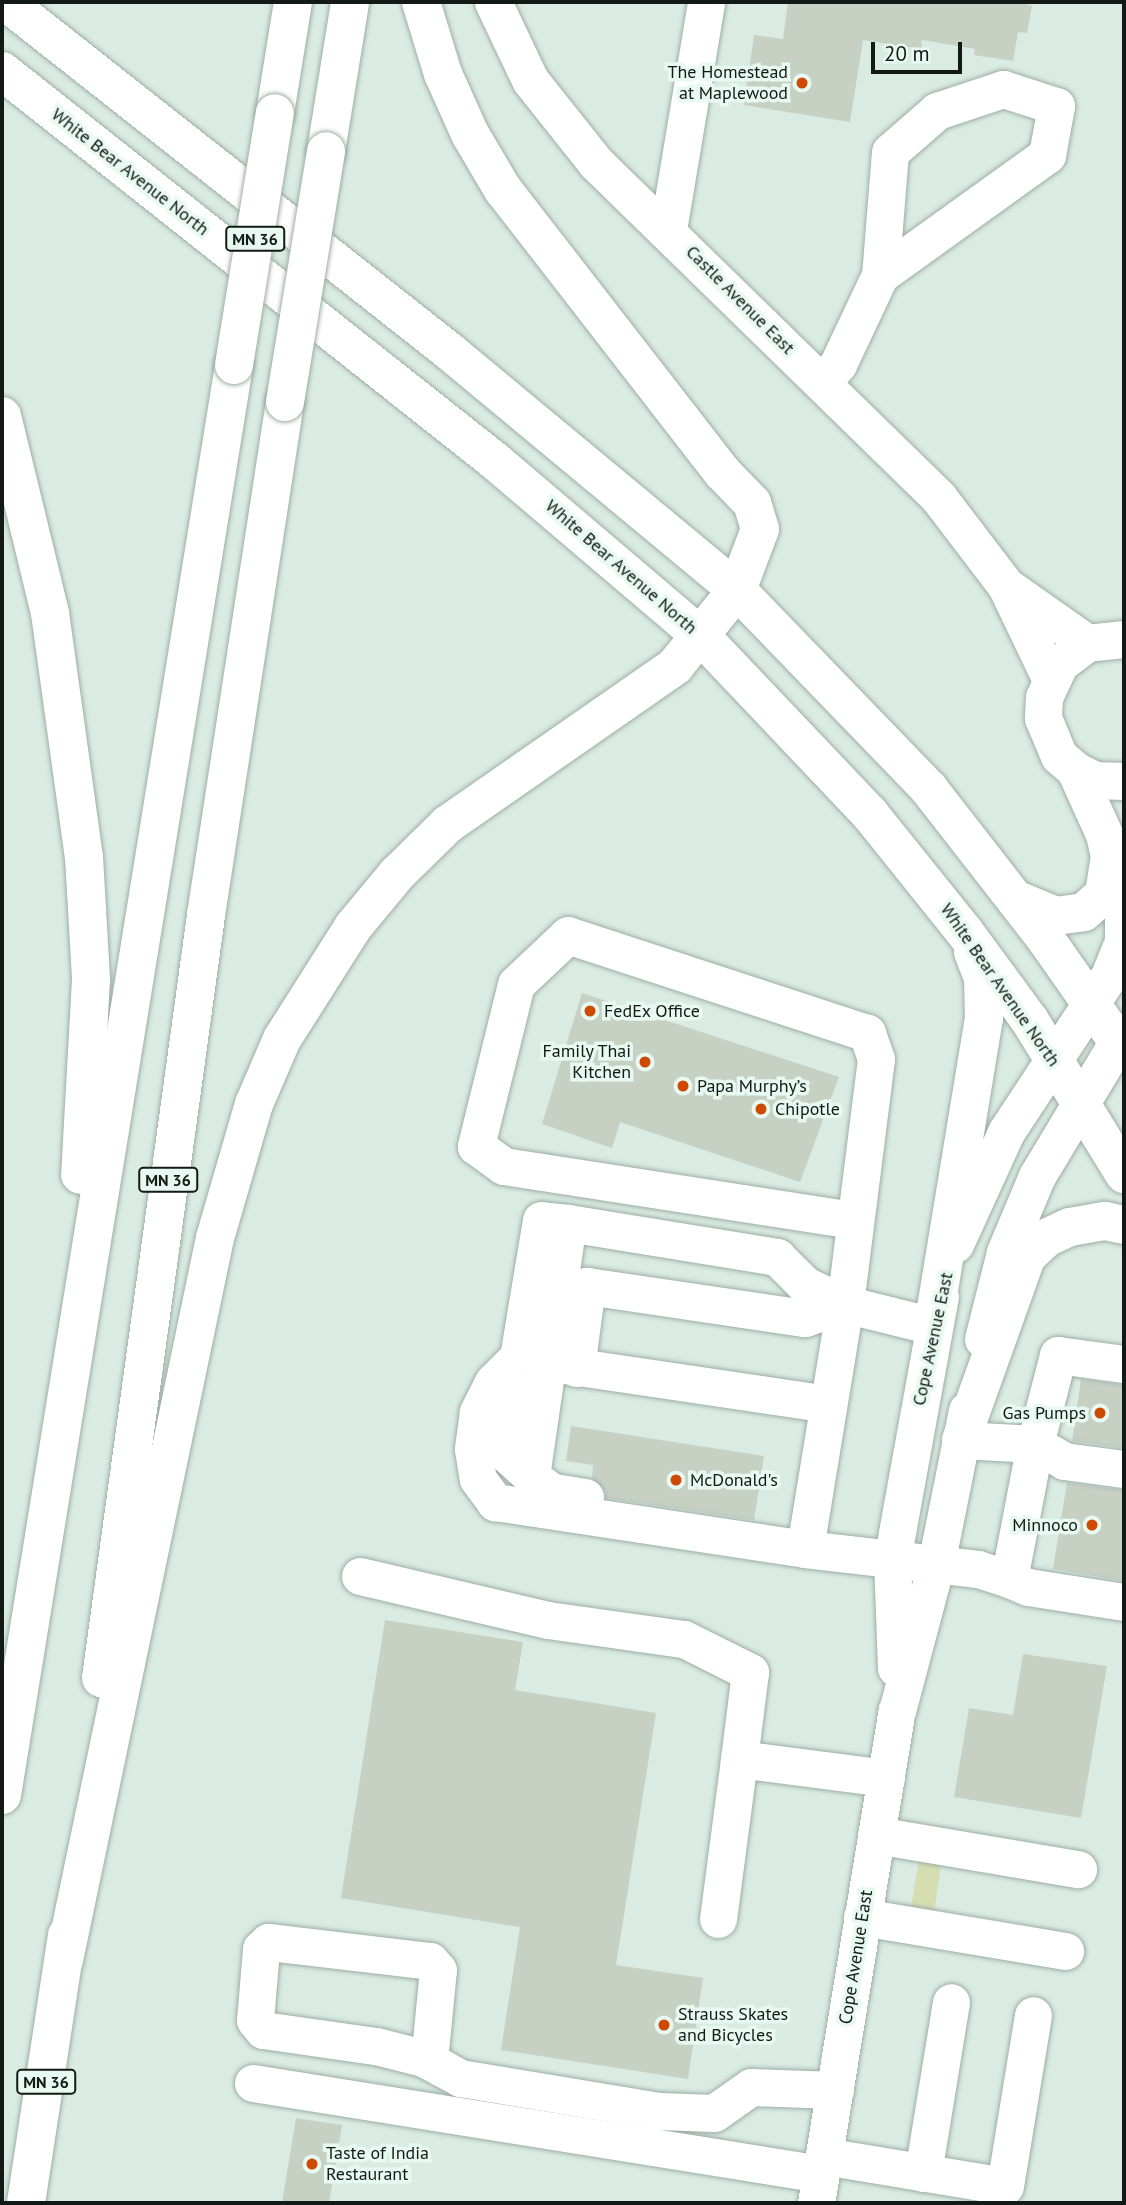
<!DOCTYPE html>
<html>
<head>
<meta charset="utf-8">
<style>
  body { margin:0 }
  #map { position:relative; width:1126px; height:2205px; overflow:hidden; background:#daebe3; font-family:"PT Sans",sans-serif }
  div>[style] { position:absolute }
  .green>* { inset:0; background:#d6deb1 }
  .building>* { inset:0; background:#c6d1c4 }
  .roads { filter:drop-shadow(0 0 2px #9daea6) drop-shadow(0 0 2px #9daea6) }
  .minor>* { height:37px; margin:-18.5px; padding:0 18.5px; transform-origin:18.5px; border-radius:18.5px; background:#fff }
  .major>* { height:38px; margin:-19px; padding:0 19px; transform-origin:19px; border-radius:19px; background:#fff }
  .highway>* { height:38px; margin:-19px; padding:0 19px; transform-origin:19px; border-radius:19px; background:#fff }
  .bridges { filter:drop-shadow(0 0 2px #9daea6) drop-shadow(0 0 2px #9daea6) }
  .highway-bridge>* { height:38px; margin:-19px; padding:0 19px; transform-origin:19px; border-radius:19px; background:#fff }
  .dots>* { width:19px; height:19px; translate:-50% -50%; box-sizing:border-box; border:4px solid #e7f9f1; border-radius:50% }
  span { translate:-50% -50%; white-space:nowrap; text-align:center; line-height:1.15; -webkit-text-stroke:7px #e7f9f1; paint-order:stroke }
  .shield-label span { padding:2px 5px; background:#e7f9f1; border:2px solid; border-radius:5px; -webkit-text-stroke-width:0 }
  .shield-label { font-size:16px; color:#131916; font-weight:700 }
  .poi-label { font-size:18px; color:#131916 }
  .right { translate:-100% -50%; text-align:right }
  .left { translate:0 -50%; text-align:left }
  .street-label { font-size:18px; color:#131916 }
  .frame { position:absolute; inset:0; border:4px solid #131916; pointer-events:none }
  .scale { position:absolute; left:871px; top:42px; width:91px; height:32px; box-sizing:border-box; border:4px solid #131916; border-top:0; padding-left:9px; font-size:21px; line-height:24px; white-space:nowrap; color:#131916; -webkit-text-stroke:5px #e7f9f1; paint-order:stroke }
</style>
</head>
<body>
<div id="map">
  <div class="green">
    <i style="clip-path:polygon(919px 1860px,941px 1864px,934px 1914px,910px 1913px)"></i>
  </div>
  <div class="building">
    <i style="clip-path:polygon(788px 2px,1020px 2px,1032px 6px,1027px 33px,1018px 32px,1013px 61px,974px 55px,975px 49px,922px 40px,921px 49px,863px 40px,850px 122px,744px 105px,754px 35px,783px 39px)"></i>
    <i style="clip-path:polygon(582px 993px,839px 1077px,800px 1182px,620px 1122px,612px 1148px,542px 1124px)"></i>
    <i style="clip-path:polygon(1081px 1379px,1124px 1385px,1124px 1448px,1072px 1441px)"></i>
    <i style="clip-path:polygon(571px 1426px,764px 1456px,754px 1520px,606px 1498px,604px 1489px,592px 1478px,593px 1465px,566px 1461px)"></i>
    <i style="clip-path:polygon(1067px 1483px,1124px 1490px,1124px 1581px,1053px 1569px)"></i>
    <i style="clip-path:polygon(385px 1620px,523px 1642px,515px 1690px,656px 1713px,616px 1965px,703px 1978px,688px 2079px,501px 2050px,520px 1927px,341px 1898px)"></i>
    <i style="clip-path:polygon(1023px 1654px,1107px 1666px,1081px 1818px,954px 1797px,969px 1708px,1013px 1715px)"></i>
    <i style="clip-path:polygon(296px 2118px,342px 2125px,329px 2203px,282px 2203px)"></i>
  </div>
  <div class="roads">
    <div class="minor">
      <i style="left:493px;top:2px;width:86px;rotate:64.6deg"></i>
      <i style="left:530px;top:80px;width:106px;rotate:51.5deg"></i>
      <i style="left:596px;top:163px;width:479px;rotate:44.3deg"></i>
      <i style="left:939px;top:498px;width:111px;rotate:52.7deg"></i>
      <i style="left:1006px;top:586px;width:99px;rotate:35.1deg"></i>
      <i style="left:668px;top:230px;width:231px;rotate:-80.5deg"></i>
      <i style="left:822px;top:382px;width:24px;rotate:-48deg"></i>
      <i style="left:838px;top:364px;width:98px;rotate:-64.7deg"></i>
      <i style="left:880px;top:275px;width:206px;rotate:-35.7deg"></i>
      <i style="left:1047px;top:155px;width:50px;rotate:-79.6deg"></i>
      <i style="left:1056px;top:106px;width:56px;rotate:-162.2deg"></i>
      <i style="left:1003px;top:89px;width:70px;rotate:161.6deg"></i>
      <i style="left:937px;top:111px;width:62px;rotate:138.9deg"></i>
      <i style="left:890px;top:152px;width:123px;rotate:94.6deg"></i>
      <i style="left:1006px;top:586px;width:102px;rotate:64.4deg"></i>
      <i style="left:1124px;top:639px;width:37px;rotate:174deg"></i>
      <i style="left:1087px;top:643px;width:34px;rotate:143deg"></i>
      <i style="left:1060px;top:663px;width:38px;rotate:115deg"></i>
      <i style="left:1044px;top:697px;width:21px;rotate:93deg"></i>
      <i style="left:1043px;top:718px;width:41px;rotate:67.2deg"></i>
      <i style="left:1059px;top:756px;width:21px;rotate:41deg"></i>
      <i style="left:1075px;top:770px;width:22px;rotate:27deg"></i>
      <i style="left:1095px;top:780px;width:29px;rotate:2deg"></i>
      <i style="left:568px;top:1223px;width:27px;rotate:-174deg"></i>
      <i style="left:541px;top:1220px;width:139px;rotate:99.5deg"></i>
      <i style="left:518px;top:1357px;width:35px;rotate:135deg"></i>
      <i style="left:493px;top:1382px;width:34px;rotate:117deg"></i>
      <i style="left:478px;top:1412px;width:37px;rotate:98deg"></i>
      <i style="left:473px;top:1449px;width:30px;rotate:81deg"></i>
      <i style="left:478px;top:1479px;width:29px;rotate:54deg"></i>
      <i style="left:495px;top:1502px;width:314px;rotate:8.6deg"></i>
      <i style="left:955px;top:1244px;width:123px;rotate:-65.5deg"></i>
      <i style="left:1006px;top:1132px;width:187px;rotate:-56.6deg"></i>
      <i style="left:1109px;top:976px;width:37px;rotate:-68deg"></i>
      <i style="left:1123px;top:942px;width:25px;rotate:-90deg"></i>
      <i style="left:1123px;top:917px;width:85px;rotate:-102.9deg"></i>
      <i style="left:1104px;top:834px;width:70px;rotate:-114.4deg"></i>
      <i style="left:845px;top:1304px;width:247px;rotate:-82.8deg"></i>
      <i style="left:876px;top:1059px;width:28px;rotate:-109deg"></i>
      <i style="left:867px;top:1033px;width:315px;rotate:-161.9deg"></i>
      <i style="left:568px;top:935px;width:71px;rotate:136.7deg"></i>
      <i style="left:516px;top:984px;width:167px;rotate:103.9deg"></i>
      <i style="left:476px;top:1146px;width:34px;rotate:36deg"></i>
      <i style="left:504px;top:1166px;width:354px;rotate:8.8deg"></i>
      <i style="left:933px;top:1326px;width:91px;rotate:-166deg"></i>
      <i style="left:845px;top:1304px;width:248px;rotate:99.3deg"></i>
      <i style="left:805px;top:1549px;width:174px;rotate:6.6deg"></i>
      <i style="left:978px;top:1569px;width:33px;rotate:18deg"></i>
      <i style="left:1009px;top:1579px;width:137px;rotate:-79.1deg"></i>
      <i style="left:1035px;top:1444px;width:34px;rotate:30deg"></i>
      <i style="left:1064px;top:1461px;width:61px;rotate:7.6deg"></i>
      <i style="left:983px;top:1339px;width:90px;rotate:-75.8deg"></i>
      <i style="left:1005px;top:1252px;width:82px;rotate:-67.2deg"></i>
      <i style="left:1037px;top:1176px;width:169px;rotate:-59deg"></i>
      <i style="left:551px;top:1363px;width:279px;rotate:8.4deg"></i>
      <i style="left:576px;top:1368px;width:83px;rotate:-82.4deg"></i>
      <i style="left:587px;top:1286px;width:220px;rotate:8.4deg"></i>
      <i style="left:805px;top:1318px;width:42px;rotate:-19.3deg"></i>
      <i style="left:961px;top:1440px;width:74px;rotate:3.1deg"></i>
      <i style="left:1035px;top:1444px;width:92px;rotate:-75.5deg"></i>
      <i style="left:1058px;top:1355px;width:67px;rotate:7.8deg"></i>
      <i style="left:531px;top:1476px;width:36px;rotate:-138deg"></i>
      <i style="left:504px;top:1452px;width:28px;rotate:-92deg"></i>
      <i style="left:503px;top:1424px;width:21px;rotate:-71deg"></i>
      <i style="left:510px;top:1404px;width:36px;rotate:-28deg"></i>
      <i style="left:585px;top:1497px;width:33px;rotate:-171deg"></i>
      <i style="left:552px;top:1492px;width:26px;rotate:-143deg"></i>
      <i style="left:531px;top:1476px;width:256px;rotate:-81.7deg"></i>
      <i style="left:568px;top:1223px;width:212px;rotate:9.2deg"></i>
      <i style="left:777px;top:1257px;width:40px;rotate:45deg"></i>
      <i style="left:805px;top:1285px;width:44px;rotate:25.4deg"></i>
      <i style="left:360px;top:1576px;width:193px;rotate:13.2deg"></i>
      <i style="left:548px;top:1620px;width:137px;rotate:8deg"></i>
      <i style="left:684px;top:1639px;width:74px;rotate:26.6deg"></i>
      <i style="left:750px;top:1672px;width:88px;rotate:97.2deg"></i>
      <i style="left:739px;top:1759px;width:148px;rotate:7.4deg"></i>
      <i style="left:1009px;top:1579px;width:21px;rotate:23deg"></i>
      <i style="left:1028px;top:1587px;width:97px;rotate:8.9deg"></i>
      <i style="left:896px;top:1668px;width:108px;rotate:-92.1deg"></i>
      <i style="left:892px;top:1560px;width:268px;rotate:-79.7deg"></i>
      <i style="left:876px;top:1835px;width:205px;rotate:9.6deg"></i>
      <i style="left:862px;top:1917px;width:206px;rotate:9.5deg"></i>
      <i style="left:718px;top:1919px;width:161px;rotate:-82.5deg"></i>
      <i style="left:429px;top:2061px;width:91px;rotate:-84.4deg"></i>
      <i style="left:438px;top:1970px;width:12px;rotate:-132deg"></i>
      <i style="left:430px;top:1961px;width:163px;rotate:-173.3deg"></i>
      <i style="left:268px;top:1942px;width:10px;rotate:135deg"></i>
      <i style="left:261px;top:1949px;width:71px;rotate:94.8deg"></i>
      <i style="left:255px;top:2020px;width:13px;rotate:51deg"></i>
      <i style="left:263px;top:2030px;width:114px;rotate:8.1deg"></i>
      <i style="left:376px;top:2046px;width:49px;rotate:14.3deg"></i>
      <i style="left:423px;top:2058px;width:7px;rotate:27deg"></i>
      <i style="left:429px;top:2061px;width:15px;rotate:28deg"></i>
      <i style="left:442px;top:2068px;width:21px;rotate:29deg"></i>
      <i style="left:460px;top:2078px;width:203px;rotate:9.4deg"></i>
      <i style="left:660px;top:2111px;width:54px;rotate:2.1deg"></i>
      <i style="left:714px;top:2113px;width:45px;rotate:-35.1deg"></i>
      <i style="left:751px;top:2087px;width:84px;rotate:2deg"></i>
      <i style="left:253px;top:2083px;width:575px;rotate:9.1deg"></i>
      <i style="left:824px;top:2156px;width:183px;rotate:9.4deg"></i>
      <i style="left:1005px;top:2186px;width:173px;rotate:-80.7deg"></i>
      <i style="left:923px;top:2173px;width:173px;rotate:-80.7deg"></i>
      <i style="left:816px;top:2203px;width:499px;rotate:-80.7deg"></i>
      <i style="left:897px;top:1711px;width:152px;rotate:-75.1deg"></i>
      <i style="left:936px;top:1564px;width:157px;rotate:-78.6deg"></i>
    </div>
    <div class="major">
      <i style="left:6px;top:2px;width:564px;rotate:38.23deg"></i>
      <i style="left:449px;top:351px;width:374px;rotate:39.7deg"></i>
      <i style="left:737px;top:590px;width:277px;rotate:46deg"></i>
      <i style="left:929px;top:789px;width:189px;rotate:52.1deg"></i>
      <i style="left:1045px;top:938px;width:138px;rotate:55deg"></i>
      <i style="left:2px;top:71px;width:629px;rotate:38.35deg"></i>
      <i style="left:495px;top:461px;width:272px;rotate:40.4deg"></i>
      <i style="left:702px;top:637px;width:243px;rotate:46.5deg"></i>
      <i style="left:869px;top:813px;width:151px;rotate:51.2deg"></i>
      <i style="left:964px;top:931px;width:112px;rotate:53.7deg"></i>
      <i style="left:1030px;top:1021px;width:180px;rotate:58.4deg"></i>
      <i style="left:1015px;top:899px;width:44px;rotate:22.5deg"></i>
      <i style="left:1056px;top:916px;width:28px;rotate:-8deg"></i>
      <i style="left:1084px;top:912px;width:27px;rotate:-42deg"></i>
      <i style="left:1104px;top:894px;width:38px;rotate:-81deg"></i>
      <i style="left:933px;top:1326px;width:311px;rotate:-80.6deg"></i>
      <i style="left:984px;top:1019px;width:41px;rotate:-91.4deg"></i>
      <i style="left:983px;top:978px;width:28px;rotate:-111deg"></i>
      <i style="left:961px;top:1440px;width:195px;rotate:-70.3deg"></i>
      <i style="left:1027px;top:1256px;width:26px;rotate:-43deg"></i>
      <i style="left:1046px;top:1238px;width:26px;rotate:-25deg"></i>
      <i style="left:1070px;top:1227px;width:36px;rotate:-10deg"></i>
      <i style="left:1105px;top:1221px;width:19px;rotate:12deg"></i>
    </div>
    <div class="highway">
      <i style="left:275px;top:113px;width:112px;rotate:-80.8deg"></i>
      <i style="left:326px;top:151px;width:151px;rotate:-80.8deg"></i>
      <i style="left:2px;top:416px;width:203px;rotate:76.3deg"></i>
      <i style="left:50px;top:613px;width:246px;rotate:82.1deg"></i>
      <i style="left:84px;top:857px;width:123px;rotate:86.7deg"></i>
      <i style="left:91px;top:980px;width:195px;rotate:93.2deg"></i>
      <i style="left:101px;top:1678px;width:770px;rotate:-82.16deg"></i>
      <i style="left:206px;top:915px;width:519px;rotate:-81.25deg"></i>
      <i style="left:2px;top:1795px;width:1449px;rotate:-80.78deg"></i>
      <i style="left:64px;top:1960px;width:738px;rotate:-78.19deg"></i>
      <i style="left:215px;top:1238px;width:140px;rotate:-73.8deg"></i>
      <i style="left:254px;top:1104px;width:71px;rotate:-66.7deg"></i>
      <i style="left:282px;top:1039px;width:133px;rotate:-57.6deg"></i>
      <i style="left:353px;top:927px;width:69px;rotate:-50.3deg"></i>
      <i style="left:397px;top:874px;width:71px;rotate:-44.4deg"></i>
      <i style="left:448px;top:824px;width:277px;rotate:-34.8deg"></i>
      <i style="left:675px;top:666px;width:98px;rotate:-50.8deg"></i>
      <i style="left:737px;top:590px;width:65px;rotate:-69.3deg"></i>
      <i style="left:760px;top:529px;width:27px;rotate:-107deg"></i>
      <i style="left:752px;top:503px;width:43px;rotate:-134.1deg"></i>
      <i style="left:722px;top:472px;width:357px;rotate:-127.8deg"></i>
      <i style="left:503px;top:190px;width:65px;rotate:-120.5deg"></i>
      <i style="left:470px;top:134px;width:66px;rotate:-114.2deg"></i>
      <i style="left:443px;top:74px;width:75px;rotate:-107deg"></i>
      <i style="left:26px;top:2203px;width:271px;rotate:-81.3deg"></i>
    </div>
  </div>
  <div class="bridges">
    <div class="highway-bridge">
      <i style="left:234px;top:365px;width:255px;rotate:-80.8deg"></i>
      <i style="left:285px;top:402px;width:254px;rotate:-80.7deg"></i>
    </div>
  </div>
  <div class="dots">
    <i style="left:802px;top:83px;background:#ce4a00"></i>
    <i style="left:590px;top:1011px;background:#ce4a00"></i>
    <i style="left:645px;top:1062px;background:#ce4a00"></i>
    <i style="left:683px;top:1086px;background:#ce4a00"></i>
    <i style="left:761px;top:1109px;background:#ce4a00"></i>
    <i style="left:1100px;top:1413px;background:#ce4a00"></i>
    <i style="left:676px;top:1480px;background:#ce4a00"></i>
    <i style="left:1092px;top:1525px;background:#ce4a00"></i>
    <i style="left:664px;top:2025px;background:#ce4a00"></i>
    <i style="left:312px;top:2164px;background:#ce4a00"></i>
  </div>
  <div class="shield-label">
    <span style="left:255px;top:239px">MN 36</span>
    <span style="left:168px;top:1180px">MN 36</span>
    <span style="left:46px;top:2082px">MN 36</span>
  </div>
  <div class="poi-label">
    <span class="right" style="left:788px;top:83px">The Homestead<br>at Maplewood</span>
    <span class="left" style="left:604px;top:1011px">FedEx Office</span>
    <span class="right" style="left:631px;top:1062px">Family Thai<br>Kitchen</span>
    <span class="left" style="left:697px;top:1086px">Papa Murphy’s</span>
    <span class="left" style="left:775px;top:1109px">Chipotle</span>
    <span class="right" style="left:1086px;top:1413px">Gas Pumps</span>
    <span class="left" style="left:690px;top:1480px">McDonald's</span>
    <span class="right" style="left:1078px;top:1525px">Minnoco</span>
    <span class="left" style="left:678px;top:2025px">Strauss Skates<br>and Bicycles</span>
    <span class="left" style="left:326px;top:2164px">Taste of India<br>Restaurant</span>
  </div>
  <div class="street-label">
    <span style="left:130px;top:172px;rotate:38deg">White Bear Avenue North</span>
    <span style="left:740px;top:300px;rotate:45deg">Castle Avenue East</span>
    <span style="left:621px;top:567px;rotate:41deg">White Bear Avenue North</span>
    <span style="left:1000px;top:985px;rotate:55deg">White Bear Avenue North</span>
    <span style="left:933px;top:1339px;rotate:-78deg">Cope Avenue East</span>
    <span style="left:856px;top:1957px;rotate:-81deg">Cope Avenue East</span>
  </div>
  <div class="frame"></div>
  <div class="scale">20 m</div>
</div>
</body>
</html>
